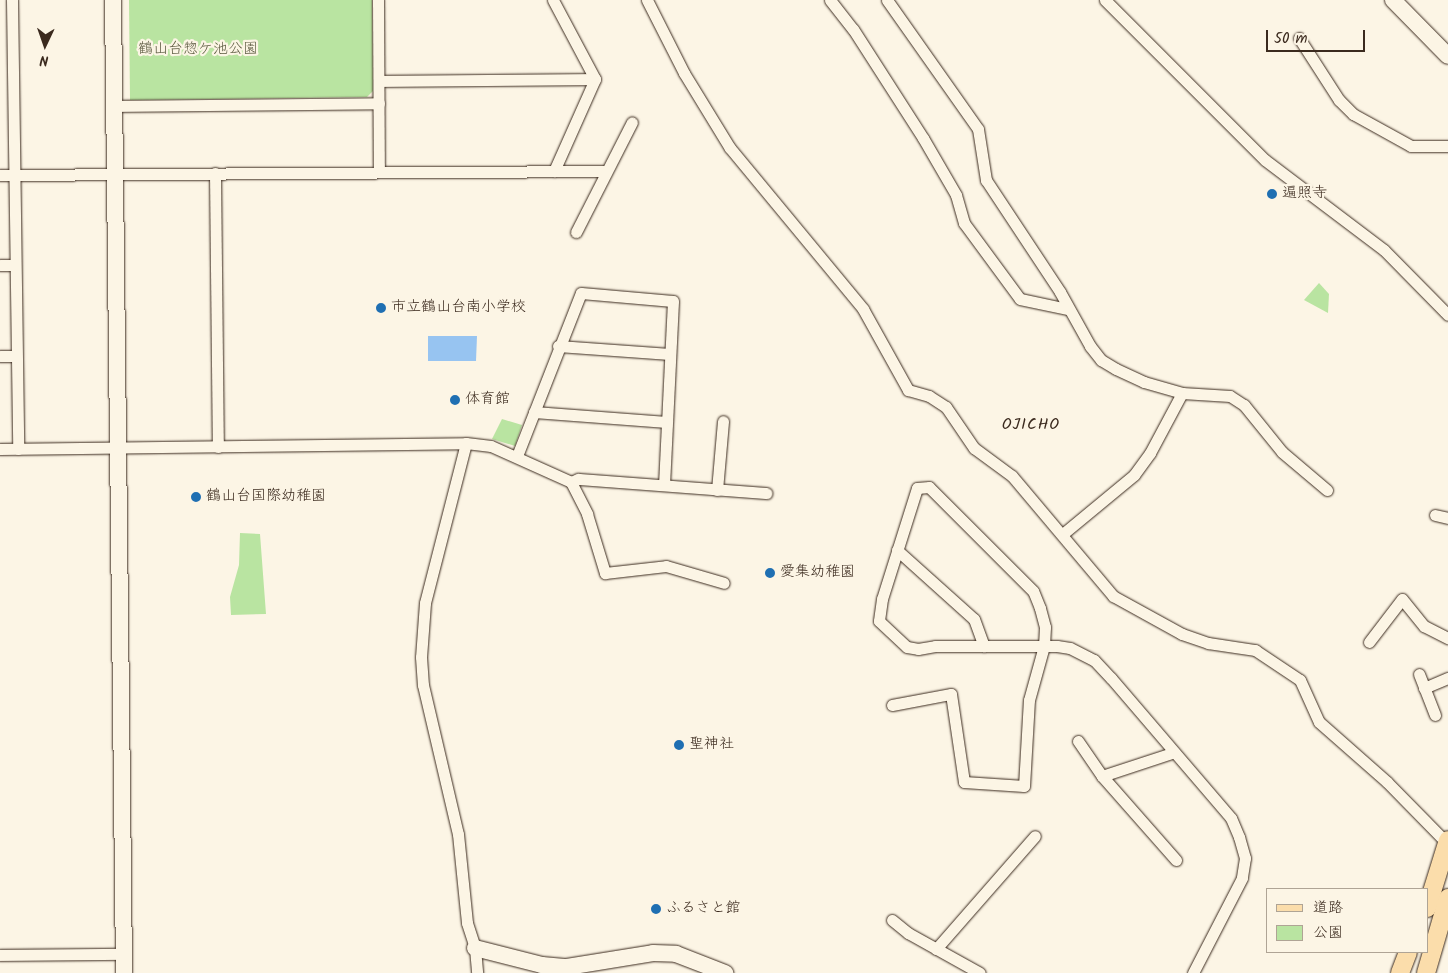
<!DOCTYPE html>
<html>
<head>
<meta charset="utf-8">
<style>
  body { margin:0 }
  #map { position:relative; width:1448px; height:973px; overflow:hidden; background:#fcf5e5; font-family:Kalam,"Klee One",sans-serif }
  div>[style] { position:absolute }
  .green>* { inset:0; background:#b9e4a1 }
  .water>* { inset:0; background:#97c4f1 }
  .roads { filter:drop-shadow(0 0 1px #3b2a1e) drop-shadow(0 0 1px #3b2a1e) }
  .street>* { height:11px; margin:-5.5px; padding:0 5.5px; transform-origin:5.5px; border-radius:5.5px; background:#fcf5e5 }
  .secondary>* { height:16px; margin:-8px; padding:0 8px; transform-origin:8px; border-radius:8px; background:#fcf5e5 }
  .primary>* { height:18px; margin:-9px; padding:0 9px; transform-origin:9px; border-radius:9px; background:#fbddab }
  .dots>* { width:14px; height:14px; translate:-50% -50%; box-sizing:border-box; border:2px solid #fcf5e5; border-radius:50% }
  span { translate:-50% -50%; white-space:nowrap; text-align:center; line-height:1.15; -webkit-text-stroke:4.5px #fcf5e5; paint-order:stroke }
  .park-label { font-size:15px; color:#5a583f }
  .poi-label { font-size:15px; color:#3b2a1e }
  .left { translate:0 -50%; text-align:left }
  .neighbourhood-label { font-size:16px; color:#3b2a1e; letter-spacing:1px }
  .legend { position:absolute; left:1266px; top:888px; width:162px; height:65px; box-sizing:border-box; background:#fcf5e5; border:1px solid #afa495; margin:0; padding:6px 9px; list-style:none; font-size:15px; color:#3b2a1e }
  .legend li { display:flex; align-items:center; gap:10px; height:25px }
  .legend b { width:25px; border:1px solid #afa495 }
  .north { position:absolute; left:20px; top:20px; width:50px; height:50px; -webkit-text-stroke:4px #fcf5e5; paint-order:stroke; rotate:183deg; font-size:14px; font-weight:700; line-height:20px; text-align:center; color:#3b2a1e }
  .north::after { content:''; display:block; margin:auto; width:18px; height:22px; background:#3b2a1e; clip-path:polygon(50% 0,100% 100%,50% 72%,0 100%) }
  .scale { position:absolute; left:1266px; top:30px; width:99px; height:22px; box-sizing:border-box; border:2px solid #3b2a1e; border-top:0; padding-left:6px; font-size:15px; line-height:18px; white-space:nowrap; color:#3b2a1e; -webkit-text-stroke:4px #fcf5e5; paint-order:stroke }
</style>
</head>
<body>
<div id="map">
  <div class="green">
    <i style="clip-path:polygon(129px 0,372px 0,373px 91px,367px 97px,130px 100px)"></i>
    <i style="clip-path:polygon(1319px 283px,1329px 294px,1328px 313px,1304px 300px)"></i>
    <i style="clip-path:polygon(502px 419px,522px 425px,515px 446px,492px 439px)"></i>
    <i style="clip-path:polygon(240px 533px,260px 534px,266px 614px,231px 615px,230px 597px,239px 565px)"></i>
  </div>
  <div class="water">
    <i style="clip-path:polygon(428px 336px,477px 336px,476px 361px,428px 361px)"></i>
  </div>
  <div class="roads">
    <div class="street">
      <i style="left:12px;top:0;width:449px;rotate:89.2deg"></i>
      <i style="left:378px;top:0;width:172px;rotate:89.7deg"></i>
      <i style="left:553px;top:0;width:89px;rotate:62deg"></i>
      <i style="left:595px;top:79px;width:101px;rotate:114deg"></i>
      <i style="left:647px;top:0;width:82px;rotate:63.1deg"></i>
      <i style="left:684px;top:73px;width:88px;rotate:58.5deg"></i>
      <i style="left:730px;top:148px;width:209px;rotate:50.4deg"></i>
      <i style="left:863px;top:309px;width:93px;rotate:60.9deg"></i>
      <i style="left:908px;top:390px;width:22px;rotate:16deg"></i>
      <i style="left:929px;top:396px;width:20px;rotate:33deg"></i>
      <i style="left:946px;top:407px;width:50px;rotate:55.7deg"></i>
      <i style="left:974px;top:448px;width:47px;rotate:36.4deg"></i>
      <i style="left:1012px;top:476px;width:157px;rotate:49.9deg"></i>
      <i style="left:1113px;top:596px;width:79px;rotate:28.8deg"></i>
      <i style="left:1182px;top:634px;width:28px;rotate:19deg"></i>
      <i style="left:1208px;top:643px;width:48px;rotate:8.5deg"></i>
      <i style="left:1255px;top:650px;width:54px;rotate:33.7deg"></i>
      <i style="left:1300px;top:680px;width:46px;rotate:65.7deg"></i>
      <i style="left:1319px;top:722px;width:91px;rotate:41.4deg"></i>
      <i style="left:1387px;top:782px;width:87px;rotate:45.5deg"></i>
      <i style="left:830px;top:0;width:37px;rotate:52deg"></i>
      <i style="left:853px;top:29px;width:130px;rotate:57.3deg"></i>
      <i style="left:923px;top:138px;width:66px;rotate:59.9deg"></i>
      <i style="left:956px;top:195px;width:29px;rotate:74deg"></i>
      <i style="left:964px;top:223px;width:94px;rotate:53.6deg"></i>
      <i style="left:1020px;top:299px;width:49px;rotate:11.8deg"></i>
      <i style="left:887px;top:0;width:158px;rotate:54.8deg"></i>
      <i style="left:978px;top:129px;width:52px;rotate:81.1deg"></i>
      <i style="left:986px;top:180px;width:134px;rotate:56.5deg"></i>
      <i style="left:1060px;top:292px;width:62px;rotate:60.9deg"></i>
      <i style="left:1090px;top:346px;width:18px;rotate:52deg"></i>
      <i style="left:1101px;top:360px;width:17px;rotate:31deg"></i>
      <i style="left:1116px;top:369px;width:31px;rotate:25deg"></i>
      <i style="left:1144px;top:382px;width:40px;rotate:16deg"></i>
      <i style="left:1182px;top:393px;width:68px;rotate:118.1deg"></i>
      <i style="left:1150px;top:453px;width:27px;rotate:126deg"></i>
      <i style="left:1134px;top:475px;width:91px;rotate:140.4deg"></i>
      <i style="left:1105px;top:0;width:226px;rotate:45deg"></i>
      <i style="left:1265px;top:160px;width:149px;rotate:37.1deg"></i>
      <i style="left:1384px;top:250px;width:91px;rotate:45.4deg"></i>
      <i style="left:1299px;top:38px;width:74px;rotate:57.2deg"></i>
      <i style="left:1339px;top:100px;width:20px;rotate:45deg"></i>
      <i style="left:1353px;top:114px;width:66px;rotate:28.9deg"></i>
      <i style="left:1411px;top:146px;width:37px"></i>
      <i style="left:379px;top:81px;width:216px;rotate:-0.5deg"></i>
      <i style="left:114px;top:106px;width:265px;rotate:-0.6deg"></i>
      <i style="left:215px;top:173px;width:274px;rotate:89.4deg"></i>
      <i style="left:0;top:175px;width:606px;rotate:-0.38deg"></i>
      <i style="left:576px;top:232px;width:123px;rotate:-63deg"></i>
      <i style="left:0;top:265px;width:15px"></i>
      <i style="left:558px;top:346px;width:112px;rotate:4.1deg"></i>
      <i style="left:0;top:356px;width:16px"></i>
      <i style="left:1182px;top:393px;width:48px;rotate:3.6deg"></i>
      <i style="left:1230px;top:396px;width:17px;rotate:33deg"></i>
      <i style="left:1244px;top:405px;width:60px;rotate:51deg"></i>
      <i style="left:1282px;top:452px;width:59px;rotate:40.2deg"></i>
      <i style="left:534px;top:412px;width:133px;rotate:4.3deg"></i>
      <i style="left:466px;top:443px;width:165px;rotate:104.4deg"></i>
      <i style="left:425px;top:603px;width:54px;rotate:94.2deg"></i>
      <i style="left:421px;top:657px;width:28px;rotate:86deg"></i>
      <i style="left:423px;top:685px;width:153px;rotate:76.8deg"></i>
      <i style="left:458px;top:834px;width:89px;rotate:84.2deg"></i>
      <i style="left:467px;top:923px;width:26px;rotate:72deg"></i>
      <i style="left:475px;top:948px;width:25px;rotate:85deg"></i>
      <i style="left:0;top:449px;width:466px;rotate:-0.7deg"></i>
      <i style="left:466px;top:443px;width:25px;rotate:7deg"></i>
      <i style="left:491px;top:446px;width:88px;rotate:24.2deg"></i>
      <i style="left:571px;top:482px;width:36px;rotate:63deg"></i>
      <i style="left:587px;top:514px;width:62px;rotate:73deg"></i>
      <i style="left:605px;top:573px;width:61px;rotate:-6.5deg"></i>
      <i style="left:666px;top:566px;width:60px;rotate:16.3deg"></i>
      <i style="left:517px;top:456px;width:175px;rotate:-68.6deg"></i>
      <i style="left:581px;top:293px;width:92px;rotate:5deg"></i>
      <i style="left:673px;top:301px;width:184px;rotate:92.8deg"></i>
      <i style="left:571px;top:482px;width:8px;rotate:-23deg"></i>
      <i style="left:578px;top:479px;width:189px;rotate:4.3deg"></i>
      <i style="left:717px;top:490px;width:69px;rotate:-85deg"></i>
      <i style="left:1435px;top:515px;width:13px;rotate:13deg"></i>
      <i style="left:897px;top:550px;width:103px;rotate:41.9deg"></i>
      <i style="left:974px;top:619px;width:29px;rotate:70deg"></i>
      <i style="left:1369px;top:642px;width:54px;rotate:-52.5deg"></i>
      <i style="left:1402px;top:599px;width:35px;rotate:51deg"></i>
      <i style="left:1424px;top:626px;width:27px;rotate:27deg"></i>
      <i style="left:1419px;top:674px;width:44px;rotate:68.7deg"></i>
      <i style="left:1424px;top:688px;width:26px;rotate:-23deg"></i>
      <i style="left:892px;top:705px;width:60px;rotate:-10.6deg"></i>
      <i style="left:951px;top:694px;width:89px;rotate:81.6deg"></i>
      <i style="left:964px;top:782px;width:60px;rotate:3.8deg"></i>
      <i style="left:1024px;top:786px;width:86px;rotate:-86.7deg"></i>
      <i style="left:1029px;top:700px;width:56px;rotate:-74.5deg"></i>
      <i style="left:1044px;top:646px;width:19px;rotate:-87deg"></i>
      <i style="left:1045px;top:627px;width:20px;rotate:-105deg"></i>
      <i style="left:1040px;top:608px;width:18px;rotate:-112deg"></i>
      <i style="left:1033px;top:591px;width:147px;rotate:-135deg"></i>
      <i style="left:929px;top:487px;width:12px;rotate:175deg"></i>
      <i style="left:917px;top:488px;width:116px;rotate:107.5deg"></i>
      <i style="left:882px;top:599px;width:22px;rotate:98deg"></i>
      <i style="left:879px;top:621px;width:38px;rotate:43deg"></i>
      <i style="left:907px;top:647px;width:11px;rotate:10deg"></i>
      <i style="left:918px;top:649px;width:17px;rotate:-10deg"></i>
      <i style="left:935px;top:646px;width:122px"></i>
      <i style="left:1057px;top:646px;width:13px;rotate:9deg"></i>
      <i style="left:1070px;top:648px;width:27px;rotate:27deg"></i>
      <i style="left:1094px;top:660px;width:25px;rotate:47deg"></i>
      <i style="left:1111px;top:678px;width:184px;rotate:49.4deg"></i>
      <i style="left:1231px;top:818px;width:21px;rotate:67deg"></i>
      <i style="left:1239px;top:837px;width:22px;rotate:74deg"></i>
      <i style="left:1245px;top:858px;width:20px;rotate:99deg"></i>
      <i style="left:1242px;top:878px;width:107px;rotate:117.3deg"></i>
      <i style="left:1078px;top:741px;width:42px;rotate:55.6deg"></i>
      <i style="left:1102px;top:776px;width:112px;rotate:48.6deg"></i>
      <i style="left:1102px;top:776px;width:74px;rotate:-18.2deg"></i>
      <i style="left:892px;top:920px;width:21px;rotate:39deg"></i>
      <i style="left:908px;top:933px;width:82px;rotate:29.1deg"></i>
      <i style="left:936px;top:949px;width:150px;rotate:-48.8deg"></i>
      <i style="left:0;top:955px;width:124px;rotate:-0.5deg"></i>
    </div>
    <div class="secondary">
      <i style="left:113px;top:0;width:973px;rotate:89.35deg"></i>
      <i style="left:1393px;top:0;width:78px;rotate:45.5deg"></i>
      <i style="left:475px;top:948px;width:69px;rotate:14.2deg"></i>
      <i style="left:542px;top:965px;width:25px;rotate:5deg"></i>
      <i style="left:567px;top:967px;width:87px;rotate:-9.2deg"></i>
      <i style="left:653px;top:953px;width:23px;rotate:2deg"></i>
      <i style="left:676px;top:954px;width:53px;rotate:21.2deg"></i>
    </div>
    <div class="primary">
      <i style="left:1427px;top:908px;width:71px;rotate:-72.8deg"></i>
      <i style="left:1400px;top:973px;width:22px;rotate:-69deg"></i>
      <i style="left:1426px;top:973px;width:78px;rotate:-73.7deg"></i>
    </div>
  </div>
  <div class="dots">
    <i style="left:1272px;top:194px;background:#1f6fb2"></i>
    <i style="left:381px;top:308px;background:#1f6fb2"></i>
    <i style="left:455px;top:400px;background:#1f6fb2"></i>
    <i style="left:196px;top:497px;background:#1f6fb2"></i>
    <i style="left:770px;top:573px;background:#1f6fb2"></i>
    <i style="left:679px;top:745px;background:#1f6fb2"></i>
    <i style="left:656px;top:909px;background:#1f6fb2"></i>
  </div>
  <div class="park-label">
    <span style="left:198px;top:50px">鶴山台惣ケ池公園</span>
  </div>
  <div class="poi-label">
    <span class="left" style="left:1282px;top:194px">遍照寺</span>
    <span class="left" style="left:391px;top:308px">市立鶴山台南小学校</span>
    <span class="left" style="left:465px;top:400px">体育館</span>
    <span class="left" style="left:206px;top:497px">鶴山台国際幼稚園</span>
    <span class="left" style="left:780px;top:573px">愛集幼稚園</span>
    <span class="left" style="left:689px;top:745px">聖神社</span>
    <span class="left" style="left:666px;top:909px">ふるさと館</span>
  </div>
  <div class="neighbourhood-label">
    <span style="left:1031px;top:425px">OJICHO</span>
  </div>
  <ul class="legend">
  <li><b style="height:6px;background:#fbddab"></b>道路</li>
  <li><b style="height:14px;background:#b9e4a1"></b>公園</li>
  </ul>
  <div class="north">N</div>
  <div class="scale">50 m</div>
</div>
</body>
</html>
